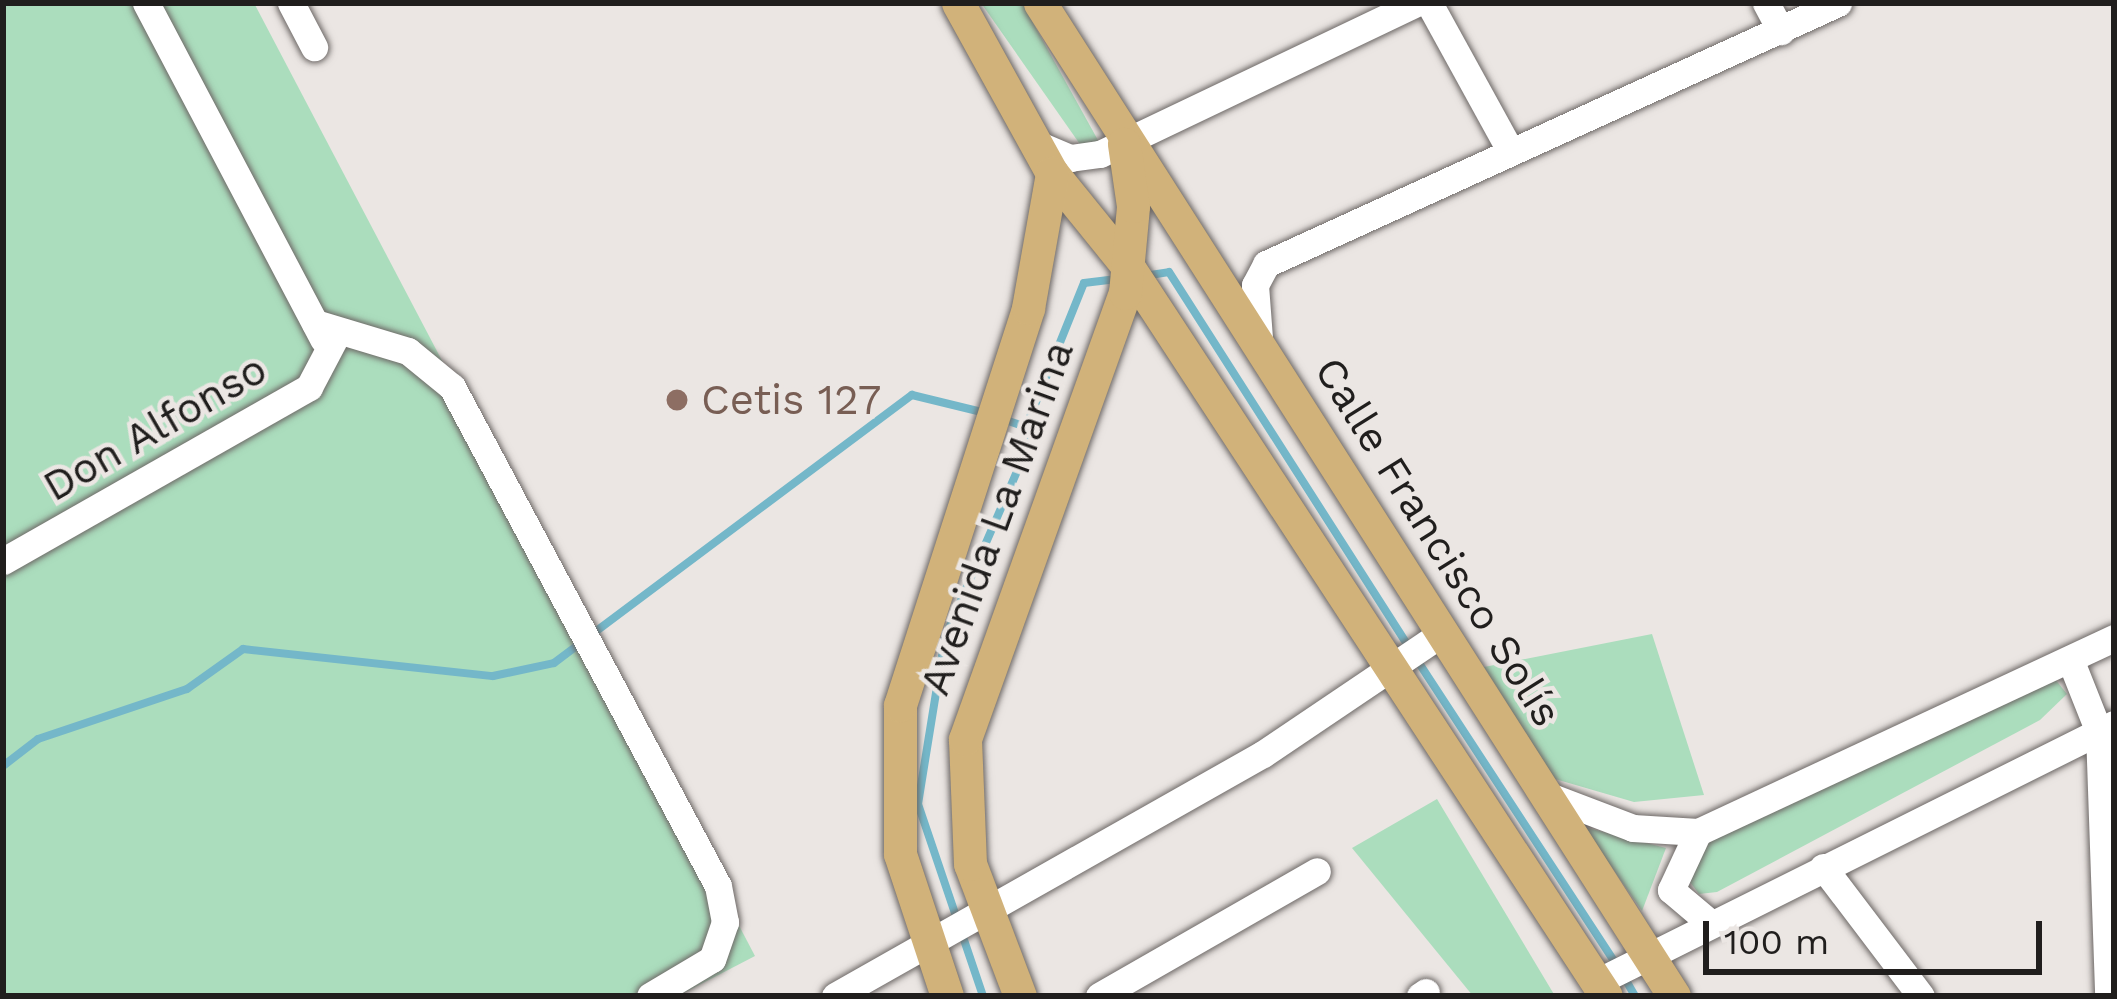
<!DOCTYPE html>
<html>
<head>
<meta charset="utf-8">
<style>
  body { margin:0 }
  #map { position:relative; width:2117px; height:999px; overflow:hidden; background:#ebe6e3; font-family:"Work Sans",sans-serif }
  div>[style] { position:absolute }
  .green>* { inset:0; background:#abddbd }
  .stream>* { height:8px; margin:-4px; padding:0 4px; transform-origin:4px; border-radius:4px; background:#74b7c9 }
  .roads { filter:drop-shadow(0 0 3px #6d6866) drop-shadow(0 0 3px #6d6866) }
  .minor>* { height:27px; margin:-13.5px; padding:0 13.5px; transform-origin:13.5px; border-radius:13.5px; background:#fff }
  .major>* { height:33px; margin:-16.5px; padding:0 16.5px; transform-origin:16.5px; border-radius:16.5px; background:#d1b27a }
  .dots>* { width:33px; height:33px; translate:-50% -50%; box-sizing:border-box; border:6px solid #ebe6e3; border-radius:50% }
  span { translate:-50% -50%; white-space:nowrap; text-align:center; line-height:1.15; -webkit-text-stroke:9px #ebe6e3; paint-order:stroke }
  .education-label { font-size:42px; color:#785e54 }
  .left { translate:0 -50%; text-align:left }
  .street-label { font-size:42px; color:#201e1d }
  .frame { position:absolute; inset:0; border:6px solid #201e1d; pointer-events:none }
  .scale { position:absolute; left:1703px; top:921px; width:339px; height:54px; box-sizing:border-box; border:6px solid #201e1d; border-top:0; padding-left:15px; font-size:36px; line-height:42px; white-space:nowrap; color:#201e1d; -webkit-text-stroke:9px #ebe6e3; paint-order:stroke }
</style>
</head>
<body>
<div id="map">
  <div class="green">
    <i style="clip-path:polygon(3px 3px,254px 3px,755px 956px,678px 996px,3px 996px)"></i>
    <i style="clip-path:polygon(981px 3px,1022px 3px,1099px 142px,1084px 150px)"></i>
    <i style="clip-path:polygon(1652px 634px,1704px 795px,1634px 802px,1555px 779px,1484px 667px)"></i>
    <i style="clip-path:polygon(2051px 674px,2067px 694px,2040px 720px,1717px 892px,1699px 894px,1687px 878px,1708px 836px)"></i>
    <i style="clip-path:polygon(1437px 799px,1555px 996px,1473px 996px,1352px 848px)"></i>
    <i style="clip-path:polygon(1584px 827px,1666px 848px,1642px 911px)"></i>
  </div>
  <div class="stream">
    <i style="left:1144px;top:276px;width:25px;rotate:-9deg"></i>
    <i style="left:1169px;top:272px;width:446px;rotate:57.4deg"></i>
    <i style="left:1026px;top:427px;width:155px;rotate:-68.1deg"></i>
    <i style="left:1084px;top:283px;width:33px;rotate:-7deg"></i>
    <i style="left:591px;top:635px;width:401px;rotate:-36.8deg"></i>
    <i style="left:912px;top:395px;width:76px;rotate:13.7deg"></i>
    <i style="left:1417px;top:660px;width:363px;rotate:56.8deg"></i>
    <i style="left:3px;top:766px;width:44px;rotate:-37.6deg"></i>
    <i style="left:38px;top:739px;width:157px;rotate:-18.6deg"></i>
    <i style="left:187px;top:689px;width:69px;rotate:-35.5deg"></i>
    <i style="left:243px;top:649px;width:251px;rotate:6.2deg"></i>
    <i style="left:493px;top:676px;width:62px;rotate:-12deg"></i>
    <i style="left:554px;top:663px;width:31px;rotate:-37deg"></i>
    <i style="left:1624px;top:977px;width:22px;rotate:60deg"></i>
    <i style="left:983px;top:996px;width:203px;rotate:-108.7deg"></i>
    <i style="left:918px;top:804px;width:169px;rotate:-80.8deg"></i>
    <i style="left:945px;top:637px;width:206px;rotate:-66.5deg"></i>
    <i style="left:1027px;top:448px;width:21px;rotate:-93deg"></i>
    <i style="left:1026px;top:427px;width:28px;rotate:-161deg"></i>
  </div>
  <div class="roads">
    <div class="minor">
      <i style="left:146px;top:3px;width:380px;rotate:62.2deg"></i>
      <i style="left:291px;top:3px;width:50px;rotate:62.4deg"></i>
      <i style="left:1429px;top:3px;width:162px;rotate:61.2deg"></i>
      <i style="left:1766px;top:3px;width:32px;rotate:62deg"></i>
      <i style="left:1039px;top:145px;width:34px;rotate:23deg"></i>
      <i style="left:1070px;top:158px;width:30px;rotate:-8deg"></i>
      <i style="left:1100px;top:154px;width:351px;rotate:-25.5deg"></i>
      <i style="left:315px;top:323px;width:97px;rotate:16.8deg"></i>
      <i style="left:408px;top:351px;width:57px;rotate:39.3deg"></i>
      <i style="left:452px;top:387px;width:565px;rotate:61.94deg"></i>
      <i style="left:718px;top:886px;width:37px;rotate:79deg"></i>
      <i style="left:725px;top:922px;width:39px;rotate:109deg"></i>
      <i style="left:712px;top:959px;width:72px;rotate:149.2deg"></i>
      <i style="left:1259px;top:338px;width:53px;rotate:-94.3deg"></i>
      <i style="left:1255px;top:285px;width:24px;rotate:-62deg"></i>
      <i style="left:1266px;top:264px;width:629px;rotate:-24.53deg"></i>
      <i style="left:3px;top:561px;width:352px;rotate:-29.6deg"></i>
      <i style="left:309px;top:387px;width:60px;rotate:-62.2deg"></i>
      <i style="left:2070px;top:659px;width:79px;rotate:68.3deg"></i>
      <i style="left:2099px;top:732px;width:264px;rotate:88deg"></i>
      <i style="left:1544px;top:794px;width:95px;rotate:20.9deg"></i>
      <i style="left:1633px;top:828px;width:65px;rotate:3.5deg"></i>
      <i style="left:1698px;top:832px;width:459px;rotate:-25deg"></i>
      <i style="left:1698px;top:832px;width:64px;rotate:115deg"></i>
      <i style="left:1671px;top:890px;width:51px;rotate:40.2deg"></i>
      <i style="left:1823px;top:867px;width:162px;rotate:52.8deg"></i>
      <i style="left:1597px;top:982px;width:578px;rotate:-26.52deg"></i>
      <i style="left:835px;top:996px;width:492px;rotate:-29.5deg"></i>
      <i style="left:1263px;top:754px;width:218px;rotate:-34deg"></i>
      <i style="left:1099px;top:996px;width:251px;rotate:-29.8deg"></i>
      <i style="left:1420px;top:996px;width:7px;rotate:-34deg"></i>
    </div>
    <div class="major">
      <i style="left:958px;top:3px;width:194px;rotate:61.1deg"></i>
      <i style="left:1052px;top:173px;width:122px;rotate:51deg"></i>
      <i style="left:1129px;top:268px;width:870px;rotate:56.77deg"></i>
      <i style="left:1040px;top:3px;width:1178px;rotate:57.44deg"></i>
      <i style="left:947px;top:996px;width:150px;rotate:-108.3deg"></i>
      <i style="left:900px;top:854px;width:149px;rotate:-90deg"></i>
      <i style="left:900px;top:705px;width:417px;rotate:-72.1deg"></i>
      <i style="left:1028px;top:308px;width:137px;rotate:-79.9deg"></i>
      <i style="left:1020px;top:996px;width:141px;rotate:-110.7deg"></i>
      <i style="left:970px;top:864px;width:125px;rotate:-92.3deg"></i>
      <i style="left:965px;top:739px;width:474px;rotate:-70.3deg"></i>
      <i style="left:1125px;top:293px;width:87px;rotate:-84.7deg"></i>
      <i style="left:1133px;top:206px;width:63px;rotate:-98.3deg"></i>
    </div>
  </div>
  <div class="dots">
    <i style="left:677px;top:400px;background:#8d6e63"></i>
  </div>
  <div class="education-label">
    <span class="left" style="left:701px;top:400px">Cetis 127</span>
  </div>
  <div class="street-label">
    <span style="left:155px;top:428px;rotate:-30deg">Don Alfonso</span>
    <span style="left:997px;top:518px;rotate:-70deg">Avenida La Marina</span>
    <span style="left:1438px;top:542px;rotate:58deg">Calle Francisco Solís</span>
  </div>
  <div class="frame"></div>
  <div class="scale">100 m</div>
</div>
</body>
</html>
